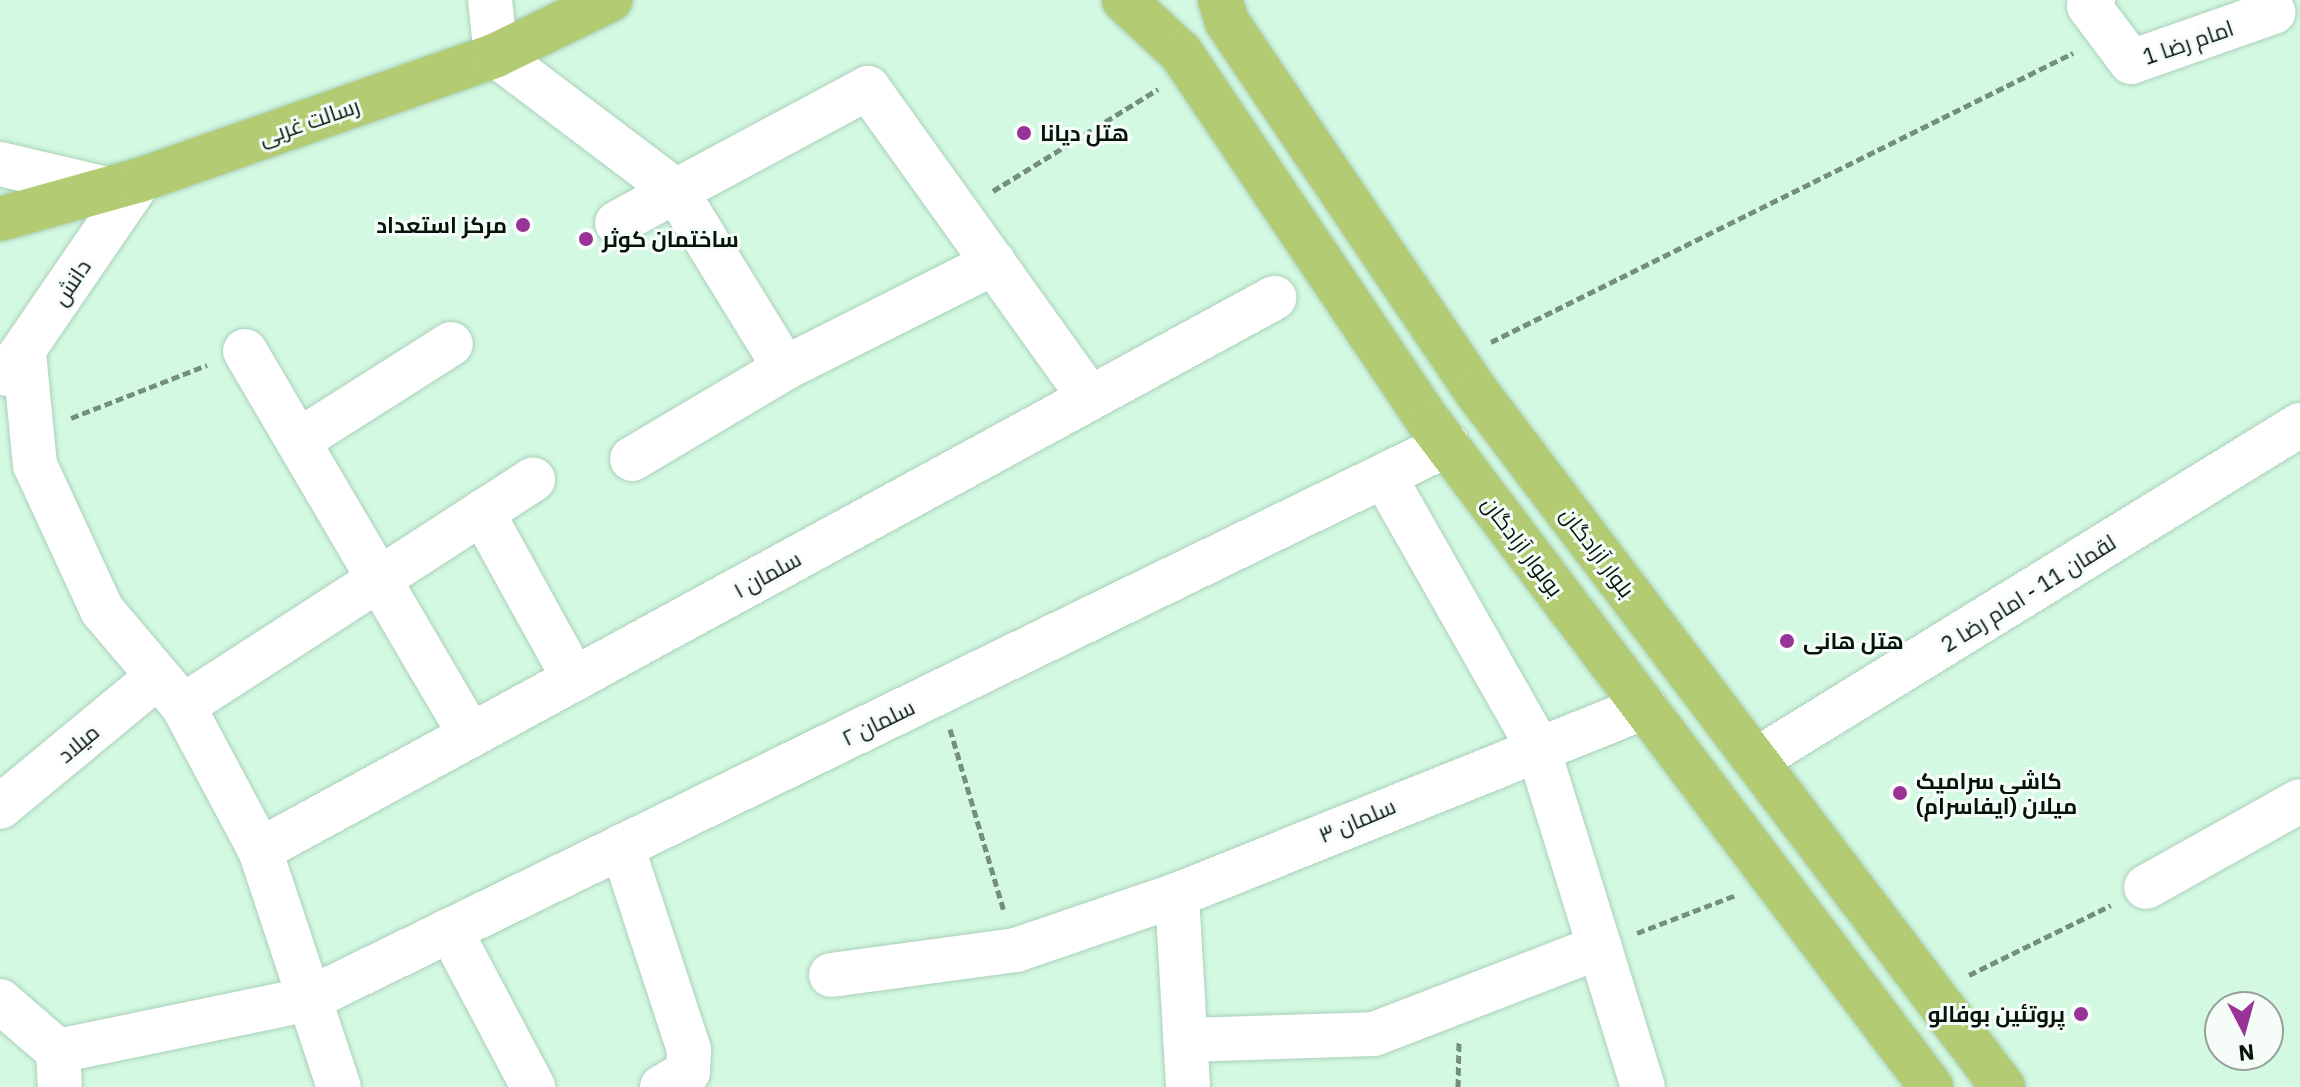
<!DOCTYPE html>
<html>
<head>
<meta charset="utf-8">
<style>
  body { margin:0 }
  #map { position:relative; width:2300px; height:1087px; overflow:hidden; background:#d3f9e2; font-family:"IBM Plex Sans",Cairo,sans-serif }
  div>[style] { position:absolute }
  .path>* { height:5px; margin-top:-2.5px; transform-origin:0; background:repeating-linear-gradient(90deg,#758f7f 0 8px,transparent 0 12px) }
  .roads { filter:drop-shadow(0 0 2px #abcfba) drop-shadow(0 0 2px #abcfba) }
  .minor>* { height:44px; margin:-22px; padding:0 22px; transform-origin:22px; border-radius:22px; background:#fff }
  .major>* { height:44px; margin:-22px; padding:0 22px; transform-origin:22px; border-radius:22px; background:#b3cc73 }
  .dots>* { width:22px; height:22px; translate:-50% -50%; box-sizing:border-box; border:4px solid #f6fdf9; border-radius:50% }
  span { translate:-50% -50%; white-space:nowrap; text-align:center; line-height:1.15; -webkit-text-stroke:6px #f6fdf9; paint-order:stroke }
  .street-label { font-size:22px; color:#06130b }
  .poi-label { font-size:22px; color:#06130b; font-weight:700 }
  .left { translate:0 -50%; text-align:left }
  .right { translate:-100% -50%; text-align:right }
  .north { position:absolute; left:2204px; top:991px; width:80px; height:80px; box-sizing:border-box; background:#f6fdf9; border:2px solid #969f9a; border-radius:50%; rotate:174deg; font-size:22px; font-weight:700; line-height:32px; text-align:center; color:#06130b }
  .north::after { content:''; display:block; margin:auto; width:28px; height:36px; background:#9a3398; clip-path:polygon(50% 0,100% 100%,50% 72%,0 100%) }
</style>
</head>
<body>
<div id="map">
  <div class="path">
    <i style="left:993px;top:191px;width:194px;rotate:-31.7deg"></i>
    <i style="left:1491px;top:342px;width:650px;rotate:-26.41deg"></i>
    <i style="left:71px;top:418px;width:146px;rotate:-21.3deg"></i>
    <i style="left:950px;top:729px;width:190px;rotate:73.5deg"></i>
    <i style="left:1637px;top:933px;width:106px;rotate:-21deg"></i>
    <i style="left:1969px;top:975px;width:158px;rotate:-26.2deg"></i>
    <i style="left:1458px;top:1087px;width:45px;rotate:-88.7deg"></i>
  </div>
  <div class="roads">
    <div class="minor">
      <i style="left:490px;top:0;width:55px;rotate:83.8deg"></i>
      <i style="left:496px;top:55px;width:226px;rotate:37.1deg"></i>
      <i style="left:676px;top:191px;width:218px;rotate:-28.2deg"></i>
      <i style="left:868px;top:88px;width:381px;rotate:54.4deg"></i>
      <i style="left:2093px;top:0;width:7px;rotate:124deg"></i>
      <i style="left:2089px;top:6px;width:70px;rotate:53.1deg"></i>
      <i style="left:2131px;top:62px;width:151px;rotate:-19.3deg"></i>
      <i style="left:0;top:164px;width:110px;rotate:13.2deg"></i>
      <i style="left:617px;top:223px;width:67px;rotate:-28.5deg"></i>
      <i style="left:676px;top:191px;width:208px;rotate:58.4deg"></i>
      <i style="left:245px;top:351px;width:446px;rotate:59.6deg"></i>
      <i style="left:24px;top:353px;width:113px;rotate:84.4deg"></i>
      <i style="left:35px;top:465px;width:160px;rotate:65.2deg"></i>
      <i style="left:102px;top:610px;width:126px;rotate:49.8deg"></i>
      <i style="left:183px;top:706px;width:163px;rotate:61.9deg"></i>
      <i style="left:260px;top:850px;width:250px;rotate:71.6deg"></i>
      <i style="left:7px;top:374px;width:235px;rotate:-55.6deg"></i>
      <i style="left:298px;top:441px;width:181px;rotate:-32.4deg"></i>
      <i style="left:632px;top:459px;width:178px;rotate:-30.7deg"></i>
      <i style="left:785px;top:368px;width:234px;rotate:-26.7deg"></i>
      <i style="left:1384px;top:476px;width:309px;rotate:60.4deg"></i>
      <i style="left:1537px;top:745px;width:358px;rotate:72.8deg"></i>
      <i style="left:482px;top:512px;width:191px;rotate:61.1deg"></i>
      <i style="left:183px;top:706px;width:417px;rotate:-32.9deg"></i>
      <i style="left:1756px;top:760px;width:639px;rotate:-31.63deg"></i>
      <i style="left:0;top:807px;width:202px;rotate:-39.6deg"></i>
      <i style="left:622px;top:846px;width:215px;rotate:71.8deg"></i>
      <i style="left:689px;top:1050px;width:22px;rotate:93deg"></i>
      <i style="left:688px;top:1072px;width:30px;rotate:150deg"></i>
      <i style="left:260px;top:850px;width:1155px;rotate:-28.56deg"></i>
      <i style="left:2146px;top:887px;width:176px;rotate:-29.2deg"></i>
      <i style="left:1177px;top:895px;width:192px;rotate:86.7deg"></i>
      <i style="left:450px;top:930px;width:178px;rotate:62.1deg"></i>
      <i style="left:831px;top:975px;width:187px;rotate:-7.7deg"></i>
      <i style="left:1016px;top:950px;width:170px;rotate:-18.9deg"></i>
      <i style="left:1177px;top:895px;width:504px;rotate:-21.89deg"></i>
      <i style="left:0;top:1001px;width:77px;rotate:40.8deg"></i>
      <i style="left:58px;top:1051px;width:36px;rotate:87deg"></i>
      <i style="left:1185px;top:1040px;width:189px;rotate:-1.8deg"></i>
      <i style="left:1374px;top:1034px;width:242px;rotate:-21.1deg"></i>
      <i style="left:58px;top:1051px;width:256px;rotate:-11.7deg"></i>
      <i style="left:309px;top:999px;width:1266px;rotate:-25.96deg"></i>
    </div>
    <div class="major">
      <i style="left:1124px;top:0;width:78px;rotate:42.9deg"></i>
      <i style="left:1181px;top:53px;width:446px;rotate:56.1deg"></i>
      <i style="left:1430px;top:423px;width:832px;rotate:52.96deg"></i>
      <i style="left:1220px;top:0;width:23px;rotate:72deg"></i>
      <i style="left:1227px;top:22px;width:445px;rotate:56deg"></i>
      <i style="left:1476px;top:391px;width:873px;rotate:52.87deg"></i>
      <i style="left:0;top:219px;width:145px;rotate:-15.6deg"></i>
      <i style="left:140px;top:180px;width:377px;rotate:-19.3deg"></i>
      <i style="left:496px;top:55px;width:127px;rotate:-25.8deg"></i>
    </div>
  </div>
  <div class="dots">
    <i style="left:1024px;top:133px;background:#9a3398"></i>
    <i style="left:523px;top:225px;background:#9a3398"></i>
    <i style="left:586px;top:239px;background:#9a3398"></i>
    <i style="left:1787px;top:641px;background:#9a3398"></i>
    <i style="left:1900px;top:793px;background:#9a3398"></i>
    <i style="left:2081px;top:1014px;background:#9a3398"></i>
  </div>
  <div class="street-label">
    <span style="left:2188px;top:42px;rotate:-19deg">امام رضا 1</span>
    <span style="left:309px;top:121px;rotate:-19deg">رسالت غربی</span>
    <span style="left:71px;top:282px;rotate:-56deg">دانش</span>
    <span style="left:1523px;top:546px;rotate:53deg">بولوار آزادگان</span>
    <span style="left:1598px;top:552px;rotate:53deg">بلوار آزادگان</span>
    <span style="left:767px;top:574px;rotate:-29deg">سلمان ۱</span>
    <span style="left:2028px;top:593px;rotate:-32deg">لقمان 11 - امام رضا 2</span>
    <span style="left:878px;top:722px;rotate:-26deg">سلمان ۲</span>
    <span style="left:78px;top:743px;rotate:-40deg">میلاد</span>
    <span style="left:1357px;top:820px;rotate:-23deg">سلمان ۳</span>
  </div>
  <div class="poi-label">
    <span class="left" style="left:1040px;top:133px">هتل دیانا</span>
    <span class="right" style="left:507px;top:225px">مرکز استعداد</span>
    <span class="left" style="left:602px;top:239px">ساختمان کوثر</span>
    <span class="left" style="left:1803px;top:641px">هتل هانی</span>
    <span class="left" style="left:1916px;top:793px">کاشی سرامیک<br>میلان (ایفاسرام)</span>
    <span class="right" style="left:2065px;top:1014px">پروتئین بوفالو</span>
  </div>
  <div class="north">N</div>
</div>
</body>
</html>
